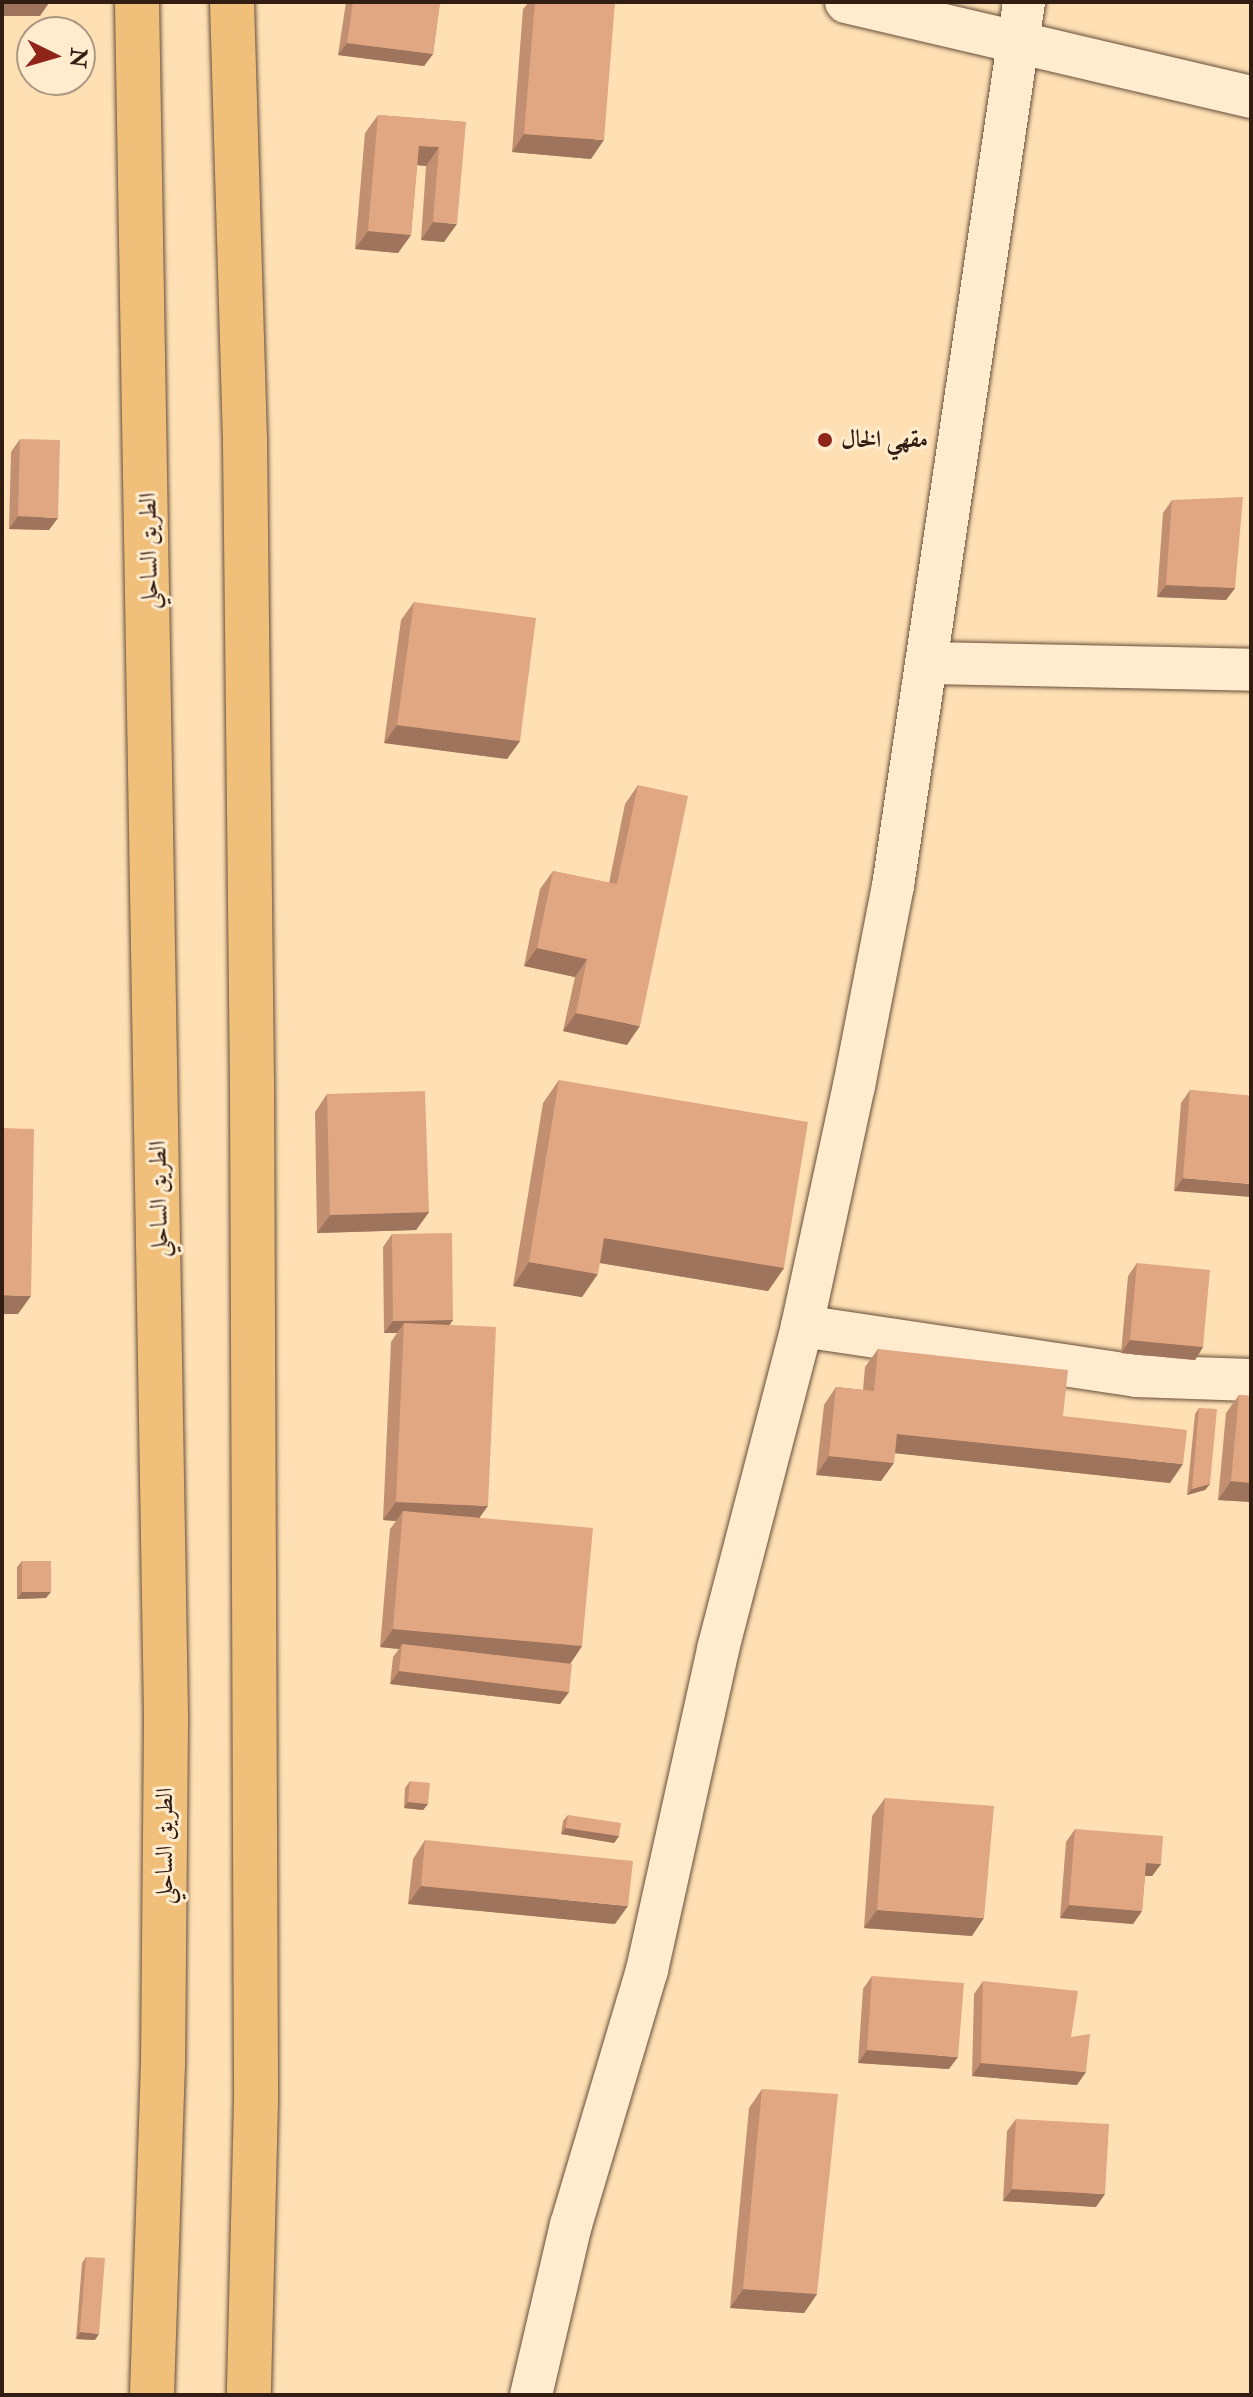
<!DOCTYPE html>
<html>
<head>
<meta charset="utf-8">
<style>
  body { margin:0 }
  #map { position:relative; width:1253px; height:2397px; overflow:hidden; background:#ffe0b4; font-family:"IM FELL Double Pica",Amiri,serif }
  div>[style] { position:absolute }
  .roads { filter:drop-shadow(0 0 2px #654e3a) drop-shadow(0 0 2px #654e3a) }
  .street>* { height:42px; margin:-21px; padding:0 21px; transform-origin:21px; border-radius:21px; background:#ffebce }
  .highway>* { height:44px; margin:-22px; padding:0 22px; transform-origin:22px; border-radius:22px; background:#f0c07a }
  .wall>* { inset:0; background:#c29071 }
  .shaded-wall>* { inset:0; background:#9e755c }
  .building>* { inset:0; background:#e1a783 }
  .dots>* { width:22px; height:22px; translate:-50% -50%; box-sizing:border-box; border:4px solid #ffebce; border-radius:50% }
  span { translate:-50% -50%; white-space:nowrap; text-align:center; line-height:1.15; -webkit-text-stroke:6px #ffebce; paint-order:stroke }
  .poi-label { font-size:24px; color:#321d12; font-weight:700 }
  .left { translate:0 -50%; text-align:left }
  .street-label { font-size:24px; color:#321d12 }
  .frame { position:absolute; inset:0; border:4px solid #321d12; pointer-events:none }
  .north { position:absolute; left:16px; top:16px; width:80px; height:80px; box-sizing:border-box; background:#ffebce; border:2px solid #ad9983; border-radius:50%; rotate:95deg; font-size:22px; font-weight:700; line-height:32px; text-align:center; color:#321d12 }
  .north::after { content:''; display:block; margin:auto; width:28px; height:36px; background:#8f2418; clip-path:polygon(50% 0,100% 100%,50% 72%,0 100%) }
</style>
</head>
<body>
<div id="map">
  <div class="roads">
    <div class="street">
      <i style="left:846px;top:2px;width:416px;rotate:13.2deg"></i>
      <i style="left:927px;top:663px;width:324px;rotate:1.2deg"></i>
      <i style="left:802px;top:1326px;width:337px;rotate:8.5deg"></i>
      <i style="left:1135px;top:1376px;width:116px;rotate:2deg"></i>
      <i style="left:531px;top:2395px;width:175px;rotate:-76.8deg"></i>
      <i style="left:571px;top:2225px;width:266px;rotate:-73.4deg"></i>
      <i style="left:647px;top:1970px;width:329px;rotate:-77.5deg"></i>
      <i style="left:718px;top:1649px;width:334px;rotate:-75.4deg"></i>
      <i style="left:802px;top:1326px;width:246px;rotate:-77.8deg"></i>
      <i style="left:854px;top:1086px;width:204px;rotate:-79deg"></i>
      <i style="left:893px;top:886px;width:894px;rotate:-81.57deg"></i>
    </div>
    <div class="highway">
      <i style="left:137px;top:2px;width:1721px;rotate:89.03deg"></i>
      <i style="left:166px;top:1723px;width:340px;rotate:90.5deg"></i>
      <i style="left:163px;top:2063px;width:332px;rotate:91.9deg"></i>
      <i style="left:232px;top:2px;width:437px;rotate:88.3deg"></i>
      <i style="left:245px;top:439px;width:644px;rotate:89.38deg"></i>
      <i style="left:252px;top:1083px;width:1018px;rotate:89.77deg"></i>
      <i style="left:256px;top:2101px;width:294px;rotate:91.4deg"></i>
    </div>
  </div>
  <div class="wall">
    <i style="clip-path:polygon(346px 2px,440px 2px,433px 54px,424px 66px,338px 55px)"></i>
    <i style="clip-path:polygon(529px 2px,615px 2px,591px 159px,512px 152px,523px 9px)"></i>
    <i style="clip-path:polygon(378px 115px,466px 122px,444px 242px,421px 240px,426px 166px,417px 165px,411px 235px,398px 253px,355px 249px,365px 133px)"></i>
    <i style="clip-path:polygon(20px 439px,49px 530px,9px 529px,11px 452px)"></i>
    <i style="clip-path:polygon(1172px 500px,1235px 588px,1226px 600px,1157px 597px,1163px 513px)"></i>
    <i style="clip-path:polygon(414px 602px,520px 741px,507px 759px,384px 743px,401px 620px)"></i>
    <i style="clip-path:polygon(638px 785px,627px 1045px,563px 1031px,575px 977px,524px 966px,540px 889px,553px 871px,609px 883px,625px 804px)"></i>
    <i style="clip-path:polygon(559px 1080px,784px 1268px,768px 1291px,600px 1263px,582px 1297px,513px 1286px,543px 1103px)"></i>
    <i style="clip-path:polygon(1190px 1090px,1251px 1096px,1174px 1191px,1181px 1103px)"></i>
    <i style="clip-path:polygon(327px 1094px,429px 1212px,416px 1230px,317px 1233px,315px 1112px)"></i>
    <i style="clip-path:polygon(392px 1234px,453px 1320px,449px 1325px,480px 1518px,582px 1646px,570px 1664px,569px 1692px,560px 1704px,390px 1684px,393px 1657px,399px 1649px,380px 1647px,390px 1529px,396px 1521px,383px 1520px,391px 1342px,397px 1333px,384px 1333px,383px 1247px)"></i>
    <i style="clip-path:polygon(1137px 1263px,1203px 1347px,1195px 1360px,1121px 1353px,1128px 1276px)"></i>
    <i style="clip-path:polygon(878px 1349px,1063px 1416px,1170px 1483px,895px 1453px,881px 1481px,816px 1475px,824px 1405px,836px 1387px,863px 1390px,865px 1367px)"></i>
    <i style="clip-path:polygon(1239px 1395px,1251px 1396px,1251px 1502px,1218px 1500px,1226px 1413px)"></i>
    <i style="clip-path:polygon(1199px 1408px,1210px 1484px,1205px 1490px,1187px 1495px,1195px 1414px)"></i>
    <i style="clip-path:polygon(22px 1561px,46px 1598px,17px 1599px,17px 1567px)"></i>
    <i style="clip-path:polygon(410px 1781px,428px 1804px,423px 1810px,404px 1808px,405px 1788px)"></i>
    <i style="clip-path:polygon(885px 1798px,972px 1936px,864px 1928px,872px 1816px)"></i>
    <i style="clip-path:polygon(568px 1815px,619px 1836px,614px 1843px,561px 1834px,563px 1821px)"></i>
    <i style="clip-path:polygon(1075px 1829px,1161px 1864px,1152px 1876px,1145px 1876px,1142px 1911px,1133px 1924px,1060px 1918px,1066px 1842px)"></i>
    <i style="clip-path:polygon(425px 1840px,615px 1924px,408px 1904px,413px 1859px)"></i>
    <i style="clip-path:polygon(872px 1976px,949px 2069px,858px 2063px,863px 1989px)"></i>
    <i style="clip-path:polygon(983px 1981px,1071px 2037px,1077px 2085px,972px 2076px,974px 1994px)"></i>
    <i style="clip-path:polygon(762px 2089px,817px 2294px,804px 2313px,730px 2308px,749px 2108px)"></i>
    <i style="clip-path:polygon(1016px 2119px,1096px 2207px,1003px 2201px,1007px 2131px)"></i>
    <i style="clip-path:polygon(86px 2257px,95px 2340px,76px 2339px,82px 2263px)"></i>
  </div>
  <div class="shaded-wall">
    <i style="clip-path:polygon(2px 3px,49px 3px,40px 16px,2px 16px)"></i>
    <i style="clip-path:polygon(347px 43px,433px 54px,424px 66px,338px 55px)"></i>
    <i style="clip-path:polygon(524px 134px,604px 140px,591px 159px,512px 152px)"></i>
    <i style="clip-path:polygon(419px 146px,439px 147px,426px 166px,406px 164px)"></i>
    <i style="clip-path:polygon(433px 222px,457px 224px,444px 242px,421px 240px)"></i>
    <i style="clip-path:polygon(368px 231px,411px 235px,398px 253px,355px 249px)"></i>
    <i style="clip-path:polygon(18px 516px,58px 518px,49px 530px,9px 529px)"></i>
    <i style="clip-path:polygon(1166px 585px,1235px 588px,1226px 600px,1157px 597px)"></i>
    <i style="clip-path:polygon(397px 725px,520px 741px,507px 759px,384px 743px)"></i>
    <i style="clip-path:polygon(537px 948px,587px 959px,575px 977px,524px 966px)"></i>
    <i style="clip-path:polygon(576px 1013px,640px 1026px,627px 1045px,563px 1031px)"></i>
    <i style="clip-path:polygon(1183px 1178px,1251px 1184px,1251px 1197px,1174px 1191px)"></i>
    <i style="clip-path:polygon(429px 1212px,416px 1230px,317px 1233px,330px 1215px)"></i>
    <i style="clip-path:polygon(604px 1238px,784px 1268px,768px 1291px,588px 1261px)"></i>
    <i style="clip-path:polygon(529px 1262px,598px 1274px,582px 1297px,513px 1286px)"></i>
    <i style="clip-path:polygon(2px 1295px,31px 1296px,18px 1314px,2px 1314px)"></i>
    <i style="clip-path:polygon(453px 1320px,444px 1333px,404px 1323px,397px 1333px,384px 1333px,393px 1321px)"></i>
    <i style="clip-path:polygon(1130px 1340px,1203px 1347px,1195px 1360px,1121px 1353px)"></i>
    <i style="clip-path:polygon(897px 1434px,1183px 1464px,1170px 1483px,884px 1452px)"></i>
    <i style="clip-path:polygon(829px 1456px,894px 1463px,881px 1481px,816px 1475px)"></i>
    <i style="clip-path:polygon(1231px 1481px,1251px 1483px,1251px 1502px,1218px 1500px)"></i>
    <i style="clip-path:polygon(1210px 1484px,1205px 1490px,1187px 1495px,1192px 1489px)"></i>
    <i style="clip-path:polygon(396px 1502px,488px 1506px,475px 1524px,403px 1511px,396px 1521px,383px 1520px)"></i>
    <i style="clip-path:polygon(22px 1592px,51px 1592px,46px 1598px,17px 1599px)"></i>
    <i style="clip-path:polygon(393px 1629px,582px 1646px,570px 1664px,402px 1644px,399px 1649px,380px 1647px)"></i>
    <i style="clip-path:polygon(399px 1671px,569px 1692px,560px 1704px,390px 1684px)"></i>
    <i style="clip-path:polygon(408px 1802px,428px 1804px,423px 1810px,404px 1808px)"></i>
    <i style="clip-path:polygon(566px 1828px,619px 1836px,614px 1843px,561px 1834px)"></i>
    <i style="clip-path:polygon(1146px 1863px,1161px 1864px,1152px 1876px,1137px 1876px)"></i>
    <i style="clip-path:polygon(421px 1886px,628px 1906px,615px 1924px,408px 1904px)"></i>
    <i style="clip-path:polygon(1069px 1905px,1142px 1911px,1133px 1924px,1060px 1918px)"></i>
    <i style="clip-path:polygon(877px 1910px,984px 1918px,972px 1936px,864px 1928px)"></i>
    <i style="clip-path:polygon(867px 2050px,958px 2057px,949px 2069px,858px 2063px)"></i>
    <i style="clip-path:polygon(981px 2063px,1086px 2072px,1077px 2085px,972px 2076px)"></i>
    <i style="clip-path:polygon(1012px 2189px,1105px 2194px,1096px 2207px,1003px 2201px)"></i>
    <i style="clip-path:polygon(743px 2289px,817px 2294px,804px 2313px,730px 2308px)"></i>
    <i style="clip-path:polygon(80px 2332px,99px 2334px,95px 2340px,76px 2339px)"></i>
  </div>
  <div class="building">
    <i style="clip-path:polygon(2px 2px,49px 2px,49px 3px,2px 3px)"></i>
    <i style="clip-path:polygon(353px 2px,440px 2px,433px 54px,347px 43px)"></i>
    <i style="clip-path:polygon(535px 2px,615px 2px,604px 140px,524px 134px)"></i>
    <i style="clip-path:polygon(378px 115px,466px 122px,457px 224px,433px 222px,439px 147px,419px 146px,411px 235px,368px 231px)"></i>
    <i style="clip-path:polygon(2px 431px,3px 431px,2px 483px)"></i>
    <i style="clip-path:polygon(20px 439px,60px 440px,58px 518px,18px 516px)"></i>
    <i style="clip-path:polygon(1243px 497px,1235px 588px,1166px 585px,1172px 500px)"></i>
    <i style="clip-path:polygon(414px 602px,536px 618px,520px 741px,397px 725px)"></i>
    <i style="clip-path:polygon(638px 785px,688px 796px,640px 1026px,576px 1013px,587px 959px,537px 948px,553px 871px,617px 884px)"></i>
    <i style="clip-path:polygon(559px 1080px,808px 1122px,784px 1268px,604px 1238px,598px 1274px,529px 1262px)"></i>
    <i style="clip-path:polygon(1190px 1090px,1251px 1096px,1251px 1184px,1183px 1178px)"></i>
    <i style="clip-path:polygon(425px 1091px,429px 1212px,330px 1215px,327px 1094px)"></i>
    <i style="clip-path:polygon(2px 1128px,34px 1129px,31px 1296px,2px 1295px)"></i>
    <i style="clip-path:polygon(452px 1233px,453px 1320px,393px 1321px,392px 1234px)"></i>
    <i style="clip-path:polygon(1137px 1263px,1210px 1270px,1203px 1347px,1130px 1340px)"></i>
    <i style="clip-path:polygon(404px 1323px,496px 1327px,488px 1506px,396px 1502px)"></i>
    <i style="clip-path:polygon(878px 1349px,1068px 1370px,1063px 1416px,1187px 1430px,1183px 1464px,897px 1434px,894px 1463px,829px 1456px,836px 1387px,874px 1391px)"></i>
    <i style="clip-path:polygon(1239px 1395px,1251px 1396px,1251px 1483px,1231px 1481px)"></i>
    <i style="clip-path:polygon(1199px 1408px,1217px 1409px,1210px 1484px,1192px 1489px)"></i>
    <i style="clip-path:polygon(403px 1511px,593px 1528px,582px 1646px,393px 1629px)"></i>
    <i style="clip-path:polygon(22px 1561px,51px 1561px,51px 1592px,22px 1592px)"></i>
    <i style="clip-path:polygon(402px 1644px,572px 1664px,569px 1692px,399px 1671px)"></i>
    <i style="clip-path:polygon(410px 1781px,430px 1783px,428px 1804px,408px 1802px)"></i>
    <i style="clip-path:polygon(885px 1798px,994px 1806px,984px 1918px,877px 1910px)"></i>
    <i style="clip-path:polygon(568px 1815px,621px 1823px,619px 1836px,566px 1828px)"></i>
    <i style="clip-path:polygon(1075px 1829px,1163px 1836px,1161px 1864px,1146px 1863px,1142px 1911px,1069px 1905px)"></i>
    <i style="clip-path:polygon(425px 1840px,633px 1861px,628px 1906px,421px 1886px)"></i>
    <i style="clip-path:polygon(872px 1976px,964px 1983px,958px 2057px,867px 2050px)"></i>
    <i style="clip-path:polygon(983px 1981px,1078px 1991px,1071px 2037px,1090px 2034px,1086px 2072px,981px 2063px)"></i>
    <i style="clip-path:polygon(762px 2089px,838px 2094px,817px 2294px,743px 2289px)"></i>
    <i style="clip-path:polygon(1016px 2119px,1109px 2124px,1105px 2194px,1012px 2189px)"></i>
    <i style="clip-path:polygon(86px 2257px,105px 2258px,99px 2334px,80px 2332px)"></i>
  </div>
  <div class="dots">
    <i style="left:825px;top:440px;background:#8f2418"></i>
  </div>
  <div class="poi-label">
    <span class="left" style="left:841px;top:440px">مقهي الخال</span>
  </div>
  <div class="street-label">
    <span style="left:149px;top:551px;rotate:-91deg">الطريق الساحلي</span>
    <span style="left:159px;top:1199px;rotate:-91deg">الطريق الساحلي</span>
    <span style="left:165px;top:1846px;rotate:-90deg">الطريق الساحلي</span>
  </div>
  <div class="frame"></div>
  <div class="north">N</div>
</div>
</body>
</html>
